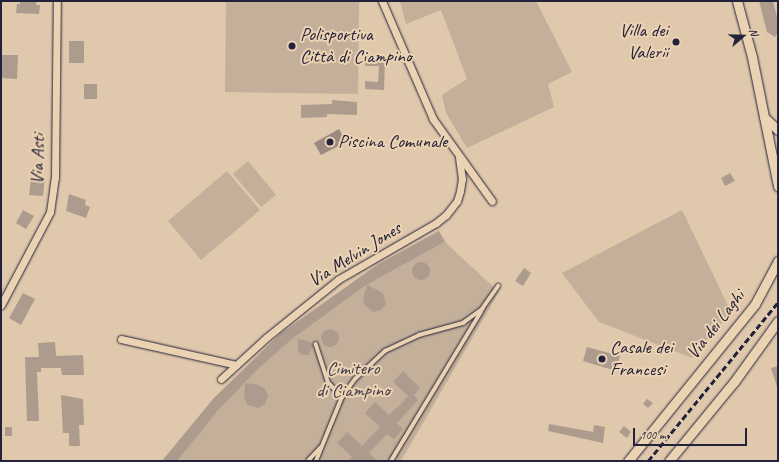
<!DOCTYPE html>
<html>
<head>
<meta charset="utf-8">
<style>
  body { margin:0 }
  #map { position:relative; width:779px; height:462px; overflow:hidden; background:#dfc8ab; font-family:Caveat,sans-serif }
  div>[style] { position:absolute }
  .green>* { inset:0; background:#c3af9a }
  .water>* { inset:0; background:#9a8a81 }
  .building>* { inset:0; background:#ad9c8d }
  .round { border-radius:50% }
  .roads { filter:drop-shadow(0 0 1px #22223b) drop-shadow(0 0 1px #22223b) }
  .service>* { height:3.5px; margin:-1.75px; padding:0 1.75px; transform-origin:1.75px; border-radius:1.75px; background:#ebd2b2 }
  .minor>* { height:7px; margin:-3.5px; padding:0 3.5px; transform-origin:3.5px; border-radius:3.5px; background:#ebd2b2 }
  .secondary>* { height:9px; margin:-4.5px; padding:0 4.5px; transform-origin:4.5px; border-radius:4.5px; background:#ebd2b2 }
  .rail>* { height:2.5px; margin-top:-1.25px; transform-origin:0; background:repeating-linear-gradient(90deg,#22223b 0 6px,transparent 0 9px) }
  .dots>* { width:11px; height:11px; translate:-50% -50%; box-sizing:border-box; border:2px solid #ebd2b2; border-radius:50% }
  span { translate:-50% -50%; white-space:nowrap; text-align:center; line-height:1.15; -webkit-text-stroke:4px #ebd2b2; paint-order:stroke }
  .poi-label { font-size:19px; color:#22223b }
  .right { translate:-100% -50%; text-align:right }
  .left { translate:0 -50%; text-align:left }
  .street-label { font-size:19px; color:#22223b }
  .park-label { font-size:19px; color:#423e4e }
  .frame { position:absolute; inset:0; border:2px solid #22223b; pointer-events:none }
  .north { position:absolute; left:723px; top:16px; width:40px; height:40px; -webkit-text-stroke:3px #ebd2b2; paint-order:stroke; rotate:70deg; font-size:11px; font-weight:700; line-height:16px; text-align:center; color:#22223b }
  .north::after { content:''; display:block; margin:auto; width:14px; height:18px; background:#22223b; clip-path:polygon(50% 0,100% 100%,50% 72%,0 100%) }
  .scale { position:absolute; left:633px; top:428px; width:114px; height:18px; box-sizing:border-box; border:2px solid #22223b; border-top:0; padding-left:5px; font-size:12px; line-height:14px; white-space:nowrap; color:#22223b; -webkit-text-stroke:3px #ebd2b2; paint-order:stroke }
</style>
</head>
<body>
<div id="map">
  <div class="green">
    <i style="clip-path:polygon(226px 1px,359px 1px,358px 94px,225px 92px)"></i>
    <i style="clip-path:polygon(400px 1px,536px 1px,572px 72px,548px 84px,554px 107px,467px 148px,446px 113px,442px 95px,467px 79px,441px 10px,406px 24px)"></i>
    <i style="clip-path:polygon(248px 161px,276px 195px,261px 207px,233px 174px)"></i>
    <i style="clip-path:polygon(227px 171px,260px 210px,201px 260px,168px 221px)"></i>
    <i style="clip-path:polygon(682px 210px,731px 312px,692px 358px,599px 322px,562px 273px)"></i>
    <i style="clip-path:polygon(439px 231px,448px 245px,499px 292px,401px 461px,162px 461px,214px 398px,280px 334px,377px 265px)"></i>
  </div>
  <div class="water">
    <i style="clip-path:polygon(339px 129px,346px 142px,321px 155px,314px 143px)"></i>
  </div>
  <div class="building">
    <i style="clip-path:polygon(20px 1px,37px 1px,36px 5px,40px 5px,39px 14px,16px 13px,17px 4px,20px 4px)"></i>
    <i style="clip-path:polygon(759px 1px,773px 1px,778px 21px,778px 32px,775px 37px,767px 32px)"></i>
    <i style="clip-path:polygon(69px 41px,84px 41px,84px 63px,69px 63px)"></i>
    <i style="clip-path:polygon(1px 55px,18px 55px,17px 79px,1px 78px)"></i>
    <i style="clip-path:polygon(366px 59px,385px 60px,384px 90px,365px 89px,365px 81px,378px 82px,379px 66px,365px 66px)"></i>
    <i style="clip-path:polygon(84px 84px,97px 84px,97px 99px,84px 99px)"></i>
    <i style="clip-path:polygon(332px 100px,357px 102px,357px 115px,327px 114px,327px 117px,301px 118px,301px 105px,332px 104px)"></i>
    <i style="clip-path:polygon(730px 173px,735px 181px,725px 186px,721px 178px)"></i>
    <i style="clip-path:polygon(31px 177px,45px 178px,43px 196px,29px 195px)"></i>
    <i style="clip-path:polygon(69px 194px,86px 200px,85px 205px,90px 207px,86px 218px,66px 211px)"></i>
    <i style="clip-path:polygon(23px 210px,34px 216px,26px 229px,16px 223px)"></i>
    <i style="clip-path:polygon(439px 231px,444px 242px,366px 285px,293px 338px,260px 367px,219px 409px,177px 461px,162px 461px,214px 398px,280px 334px,377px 265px)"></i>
    <i class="round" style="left:412px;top:262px;width:18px;height:18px"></i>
    <i style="clip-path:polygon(524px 268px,531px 273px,523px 286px,515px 281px)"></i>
    <i style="clip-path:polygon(367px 285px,383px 293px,386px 304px,381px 310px,374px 312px,365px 306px,363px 299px)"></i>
    <i style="clip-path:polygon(23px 293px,35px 299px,21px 325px,9px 318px)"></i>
    <i class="round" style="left:321px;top:329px;width:18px;height:18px"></i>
    <i style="clip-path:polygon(298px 339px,308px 341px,313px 345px,309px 355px,302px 355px,298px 352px)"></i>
    <i style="clip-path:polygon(55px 342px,56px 356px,83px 355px,84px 375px,62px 375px,61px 368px,41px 368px,41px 372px,37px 372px,39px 421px,27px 421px,25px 357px,39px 357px,38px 343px)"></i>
    <i style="clip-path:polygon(587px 347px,620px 356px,616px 371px,583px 361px)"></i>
    <i style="clip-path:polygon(778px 366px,778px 386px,777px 387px,771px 368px)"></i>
    <i style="clip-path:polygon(403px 371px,420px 388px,414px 395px,418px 400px,397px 423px,403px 429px,394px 439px,387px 434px,369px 453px,378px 461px,348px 461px,352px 457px,337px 443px,347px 432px,362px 446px,373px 434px,380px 427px,365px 413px,375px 402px,389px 415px,401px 404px,408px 396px,393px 382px)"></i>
    <i style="clip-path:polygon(245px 383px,259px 385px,265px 389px,268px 396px,265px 404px,258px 408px,248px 405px,244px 398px)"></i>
    <i style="clip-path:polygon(61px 395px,83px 399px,84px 425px,79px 425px,80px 446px,69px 446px,69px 433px,63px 433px)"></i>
    <i style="clip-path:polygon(647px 399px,653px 403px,648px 408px,643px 404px)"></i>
    <i style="clip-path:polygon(549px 424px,593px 432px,594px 425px,605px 427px,603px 443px,548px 431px)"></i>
    <i style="clip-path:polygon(624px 426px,631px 432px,627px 438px,619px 432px)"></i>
    <i style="clip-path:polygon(5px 427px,12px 427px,12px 436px,5px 436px)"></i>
  </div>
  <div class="roads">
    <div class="service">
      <i style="left:316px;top:344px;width:40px;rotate:72deg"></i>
      <i style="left:328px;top:382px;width:21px;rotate:47deg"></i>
      <i style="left:308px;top:461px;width:18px;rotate:-47deg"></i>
      <i style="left:316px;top:461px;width:69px;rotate:-67.9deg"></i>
      <i style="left:342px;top:397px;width:22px;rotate:-54deg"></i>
      <i style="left:355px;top:379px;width:41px;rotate:-43deg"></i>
      <i style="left:385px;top:351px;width:38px;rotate:-25deg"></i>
      <i style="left:419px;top:335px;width:46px;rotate:-15.3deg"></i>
      <i style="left:463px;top:323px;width:24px;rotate:-36deg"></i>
      <i style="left:482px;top:309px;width:28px;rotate:-55deg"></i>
      <i style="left:391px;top:461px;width:174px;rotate:-58.9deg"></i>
    </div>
    <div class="minor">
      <i style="left:382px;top:1px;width:129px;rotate:66.6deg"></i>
      <i style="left:433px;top:119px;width:101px;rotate:54.3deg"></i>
      <i style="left:1px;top:305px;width:105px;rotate:-62.2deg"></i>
      <i style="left:50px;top:212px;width:34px;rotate:-82deg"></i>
      <i style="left:55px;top:178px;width:177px;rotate:-89.4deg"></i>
      <i style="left:121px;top:339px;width:118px;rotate:12.7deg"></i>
      <i style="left:221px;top:379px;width:62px;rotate:-42.4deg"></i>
      <i style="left:267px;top:337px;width:92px;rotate:-38.9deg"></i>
      <i style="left:339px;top:279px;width:112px;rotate:-30deg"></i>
      <i style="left:436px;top:223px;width:13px;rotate:-39deg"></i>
      <i style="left:446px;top:215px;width:18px;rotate:-52deg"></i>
      <i style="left:457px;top:201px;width:10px;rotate:-73deg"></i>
      <i style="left:460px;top:191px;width:12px;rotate:-81deg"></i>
      <i style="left:462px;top:179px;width:21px;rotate:-98deg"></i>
    </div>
    <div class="secondary">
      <i style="left:737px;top:1px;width:58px;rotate:75deg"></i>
      <i style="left:752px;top:57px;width:132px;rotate:78.6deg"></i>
      <i style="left:764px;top:117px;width:19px;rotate:43deg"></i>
      <i style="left:628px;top:461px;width:202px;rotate:-51deg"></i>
      <i style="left:755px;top:304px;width:49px;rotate:-61.9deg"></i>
      <i style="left:669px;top:461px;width:102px;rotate:-50.6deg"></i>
      <i style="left:734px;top:382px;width:75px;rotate:-54.2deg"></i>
    </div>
  </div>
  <div class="rail">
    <i style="left:648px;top:461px;width:205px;rotate:-50.7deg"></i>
  </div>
  <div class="dots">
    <i style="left:676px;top:42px;background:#22223b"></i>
    <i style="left:292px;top:46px;background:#22223b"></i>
    <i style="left:330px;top:142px;background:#22223b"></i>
    <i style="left:602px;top:359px;background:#22223b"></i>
  </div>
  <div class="poi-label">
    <span class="right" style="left:668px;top:42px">Villa dei<br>Valerii</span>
    <span class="left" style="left:300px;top:46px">Polisportiva<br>Città di Ciampino</span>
    <span class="left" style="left:338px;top:142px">Piscina Comunale</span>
    <span class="left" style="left:610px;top:359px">Casale dei<br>Francesi</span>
  </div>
  <div class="street-label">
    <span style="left:38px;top:159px;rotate:-88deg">Via Asti</span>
    <span style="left:355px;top:255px;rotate:-32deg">Via Melvin Jones</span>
    <span style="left:716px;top:325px;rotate:-52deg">Via dei Laghi</span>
  </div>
  <div class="park-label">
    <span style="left:353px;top:380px">Cimitero<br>di Ciampino</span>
  </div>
  <div class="frame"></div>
  <div class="north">N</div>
  <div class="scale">100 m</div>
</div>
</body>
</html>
